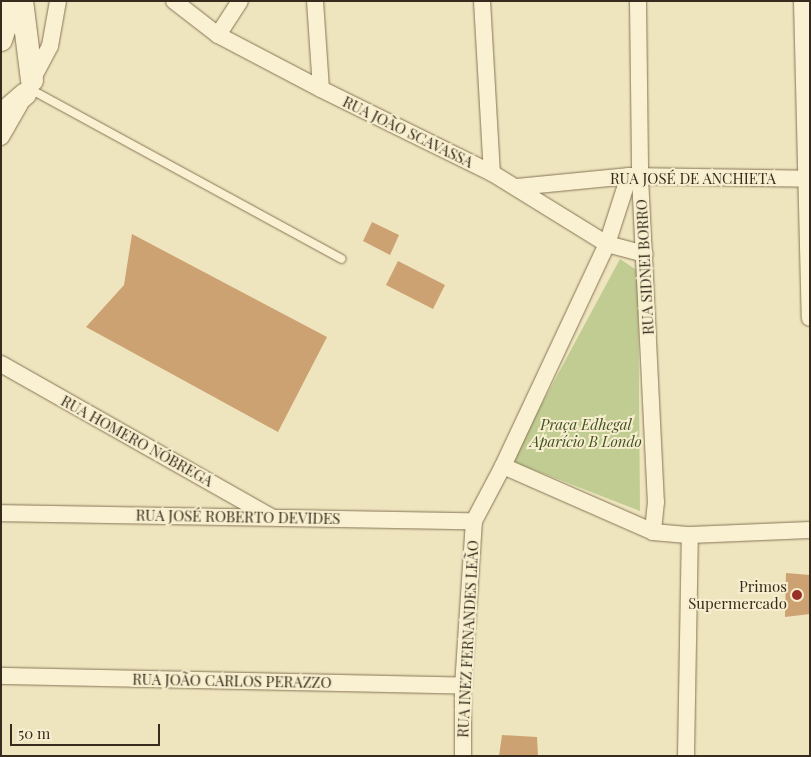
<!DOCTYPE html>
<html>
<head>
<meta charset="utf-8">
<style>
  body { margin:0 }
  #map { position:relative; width:811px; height:757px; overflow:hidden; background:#eee5be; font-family:"Playfair Display",serif }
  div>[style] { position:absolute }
  .green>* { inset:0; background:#c0cc92 }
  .building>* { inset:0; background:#cda273 }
  .roads { filter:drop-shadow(0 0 1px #877557) drop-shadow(0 0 1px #877557) }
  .lane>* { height:8px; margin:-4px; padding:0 4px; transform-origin:4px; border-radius:4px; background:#f9f1d1 }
  .street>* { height:16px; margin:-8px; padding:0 8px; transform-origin:8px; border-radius:8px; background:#f9f1d1 }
  .secondary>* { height:22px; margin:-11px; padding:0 11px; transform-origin:11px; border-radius:11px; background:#f9f1d1 }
  .dots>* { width:14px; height:14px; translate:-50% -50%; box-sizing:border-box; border:2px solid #f6eece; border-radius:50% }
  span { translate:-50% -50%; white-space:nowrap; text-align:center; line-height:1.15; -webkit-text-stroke:4px #f6eece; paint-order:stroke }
  .street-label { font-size:15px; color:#362b1c }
  .park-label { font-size:15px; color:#425322; font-style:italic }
  .poi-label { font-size:15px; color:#362b1c }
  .right { translate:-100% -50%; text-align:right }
  .frame { position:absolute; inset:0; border:2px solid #362b1c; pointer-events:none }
  .scale { position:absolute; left:10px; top:724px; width:150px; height:22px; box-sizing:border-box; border:2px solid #362b1c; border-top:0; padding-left:6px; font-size:15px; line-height:18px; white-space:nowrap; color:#362b1c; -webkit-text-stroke:4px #f6eece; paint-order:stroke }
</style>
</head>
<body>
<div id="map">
  <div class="green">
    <i style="clip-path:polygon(620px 259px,638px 271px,640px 511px,511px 461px)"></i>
  </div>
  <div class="building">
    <i style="clip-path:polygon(372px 222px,399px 235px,390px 255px,363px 241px)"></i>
    <i style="clip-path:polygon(132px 234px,327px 337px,278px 432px,86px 327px,124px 285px)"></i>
    <i style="clip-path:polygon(398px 261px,445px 285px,433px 309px,386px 285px)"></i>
    <i style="clip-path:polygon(786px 573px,810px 575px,810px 614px,785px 617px)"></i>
    <i style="clip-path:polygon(502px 735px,537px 737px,538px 756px,499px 756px)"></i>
  </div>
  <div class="roads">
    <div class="lane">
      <i style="left:28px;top:88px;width:357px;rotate:28.6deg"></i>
    </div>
    <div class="street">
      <i style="left:174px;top:1px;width:56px;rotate:37.7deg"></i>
      <i style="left:218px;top:35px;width:116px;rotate:27.7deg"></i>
      <i style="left:321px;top:89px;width:191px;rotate:26.2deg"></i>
      <i style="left:492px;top:173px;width:135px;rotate:31.7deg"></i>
      <i style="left:607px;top:244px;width:39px;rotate:15deg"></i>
      <i style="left:315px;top:1px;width:88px;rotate:86.1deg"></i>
      <i style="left:482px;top:1px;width:172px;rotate:86.7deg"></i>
      <i style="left:638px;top:1px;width:176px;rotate:89.3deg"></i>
      <i style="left:640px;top:177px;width:325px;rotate:87.2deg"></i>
      <i style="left:656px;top:502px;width:30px;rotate:96deg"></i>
      <i style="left:802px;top:1px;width:317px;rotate:88.6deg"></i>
      <i style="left:218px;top:35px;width:40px;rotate:-57.1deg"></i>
      <i style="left:31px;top:82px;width:41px;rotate:-62.2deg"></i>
      <i style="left:50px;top:46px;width:46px;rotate:-79.9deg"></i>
      <i style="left:1px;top:137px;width:38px;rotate:-60deg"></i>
      <i style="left:517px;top:187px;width:113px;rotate:-5.6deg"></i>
      <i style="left:629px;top:176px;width:181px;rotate:0.9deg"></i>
      <i style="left:1px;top:364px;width:310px;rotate:29.5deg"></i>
      <i style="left:503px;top:466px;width:164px;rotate:23.7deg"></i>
      <i style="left:653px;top:532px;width:37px;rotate:5deg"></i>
      <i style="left:690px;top:535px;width:120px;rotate:-2.4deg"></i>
      <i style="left:1px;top:513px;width:473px;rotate:1deg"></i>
      <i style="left:1px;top:676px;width:462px;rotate:1.2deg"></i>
      <i style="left:463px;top:756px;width:70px;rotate:-90deg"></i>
      <i style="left:463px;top:686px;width:165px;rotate:-86.2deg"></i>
      <i style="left:474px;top:521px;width:62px;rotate:-62.2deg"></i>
      <i style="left:503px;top:466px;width:245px;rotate:-64.9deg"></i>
      <i style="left:607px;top:244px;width:71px;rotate:-72.1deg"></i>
      <i style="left:686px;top:756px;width:221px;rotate:-89deg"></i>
    </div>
    <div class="secondary">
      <i style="left:22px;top:1px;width:80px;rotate:82.8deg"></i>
      <i style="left:1px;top:40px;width:41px;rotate:-71.6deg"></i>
      <i style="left:1px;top:115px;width:32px;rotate:-41deg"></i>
    </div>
  </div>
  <div class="dots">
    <i style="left:797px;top:595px;background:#973026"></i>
  </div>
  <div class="street-label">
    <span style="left:408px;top:132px;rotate:26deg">RUA JOÃO SCAVASSA</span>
    <span style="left:693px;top:179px">RUA JOSÉ DE ANCHIETA</span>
    <span style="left:645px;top:267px;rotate:-93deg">RUA SIDNEI BORRO</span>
    <span style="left:137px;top:441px;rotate:29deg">RUA HOMERO NÓBREGA</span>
    <span style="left:238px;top:517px;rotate:1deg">RUA JOSÉ ROBERTO DEVIDES</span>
    <span style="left:468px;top:639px;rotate:-87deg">RUA INEZ FERNANDES LEÃO</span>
    <span style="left:232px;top:681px;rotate:1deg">RUA JOÃO CARLOS PERAZZO</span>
  </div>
  <div class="park-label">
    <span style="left:586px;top:433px">Praça Edhegal<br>Aparício B Londo</span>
  </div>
  <div class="poi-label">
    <span class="right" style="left:787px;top:595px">Primos<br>Supermercado</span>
  </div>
  <div class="frame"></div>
  <div class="scale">50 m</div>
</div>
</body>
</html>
